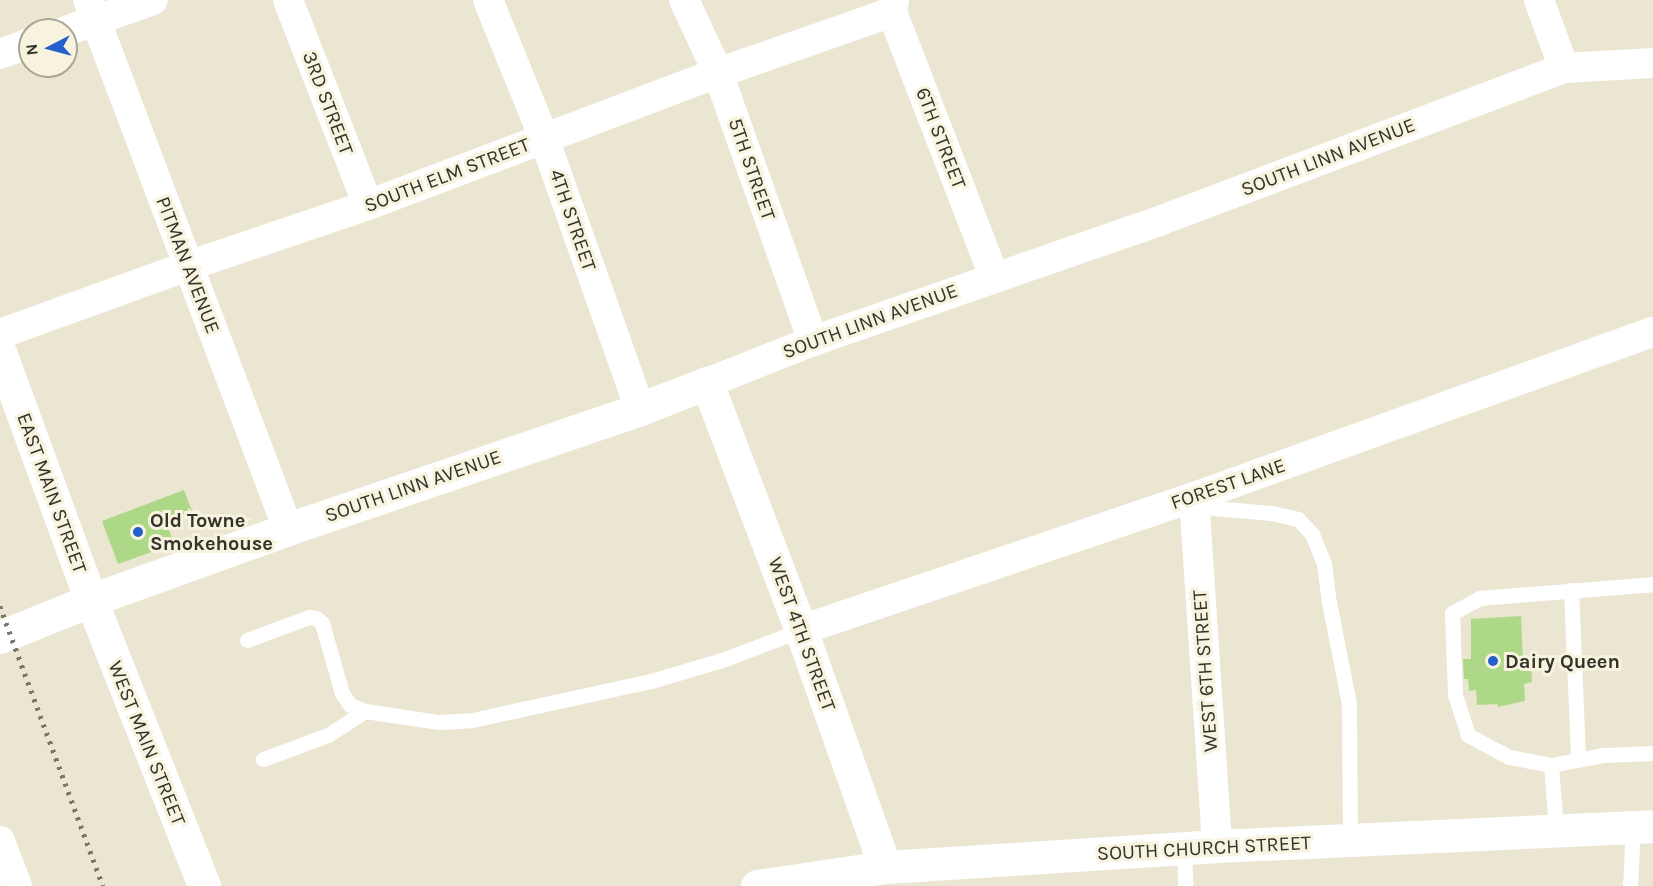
<!DOCTYPE html>
<html>
<head>
<meta charset="utf-8">
<style>
  body { margin:0 }
  #map { position:relative; width:1653px; height:886px; overflow:hidden; background:#eae6d1; font-family:Karla,sans-serif }
  div>[style] { position:absolute }
  .building>* { inset:0; background:#acd887 }
  .lane>* { height:15px; margin:-7.5px; padding:0 7.5px; transform-origin:7.5px; border-radius:7.5px; background:#fff }
  .street>* { height:30px; margin:-15px; padding:0 15px; transform-origin:15px; border-radius:15px; background:#fff }
  .secondary>* { height:33px; margin:-16.5px; padding:0 16.5px; transform-origin:16.5px; border-radius:16.5px; background:#fff }
  .rail>* { height:4.5px; margin-top:-2.25px; transform-origin:0; background:repeating-linear-gradient(90deg,#79776a 0 3px,transparent 0 9px) }
  .dots>* { width:16px; height:16px; translate:-50% -50%; box-sizing:border-box; border:3px solid #f7f3df; border-radius:50% }
  span { translate:-50% -50%; white-space:nowrap; text-align:center; line-height:1.15; -webkit-text-stroke:6px #f7f3df; paint-order:stroke }
  .street-label { font-size:20px; color:#34332b }
  .poi-label { font-size:20px; color:#34332b; font-weight:700 }
  .left { translate:0 -50%; text-align:left }
  .north { position:absolute; left:18px; top:18px; width:60px; height:60px; box-sizing:border-box; background:#f7f3df; border:2px solid #a9a697; border-radius:50%; rotate:264deg; font-size:16px; font-weight:700; line-height:24px; text-align:center; color:#34332b }
  .north::after { content:''; display:block; margin:auto; width:21px; height:27px; background:#255fcc; clip-path:polygon(50% 0,100% 100%,50% 72%,0 100%) }
</style>
</head>
<body>
<div id="map">
  <div class="building">
    <i style="clip-path:polygon(184px 490px,192px 511px,166px 521px,174px 544px,118px 564px,102px 521px)"></i>
    <i style="clip-path:polygon(1521px 616px,1523px 663px,1531px 664px,1532px 682px,1524px 684px,1525px 701px,1498px 707px,1497px 704px,1477px 705px,1476px 690px,1469px 691px,1468px 679px,1464px 679px,1463px 659px,1471px 659px,1471px 619px)"></i>
  </div>
  <div class="lane">
    <i style="left:1194px;top:497px;width:22px;rotate:30deg"></i>
    <i style="left:1213px;top:508px;width:59px;rotate:4.8deg"></i>
    <i style="left:1272px;top:513px;width:27px;rotate:13deg"></i>
    <i style="left:1298px;top:519px;width:21px;rotate:47deg"></i>
    <i style="left:1312px;top:534px;width:31px;rotate:68deg"></i>
    <i style="left:1324px;top:563px;width:39px;rotate:83deg"></i>
    <i style="left:1329px;top:602px;width:104px;rotate:78.9deg"></i>
    <i style="left:1349px;top:704px;width:135px;rotate:89.6deg"></i>
    <i style="left:1571px;top:590px;width:170px;rotate:87.6deg"></i>
    <i style="left:247px;top:640px;width:66px;rotate:-20.4deg"></i>
    <i style="left:309px;top:617px;width:7px;rotate:8deg"></i>
    <i style="left:316px;top:618px;width:8px;rotate:40deg"></i>
    <i style="left:322px;top:623px;width:73px;rotate:74.1deg"></i>
    <i style="left:342px;top:693px;width:14px;rotate:56deg"></i>
    <i style="left:350px;top:705px;width:16px;rotate:22deg"></i>
    <i style="left:365px;top:711px;width:75px;rotate:8.5deg"></i>
    <i style="left:439px;top:722px;width:33px;rotate:-3deg"></i>
    <i style="left:472px;top:720px;width:183px;rotate:-12.3deg"></i>
    <i style="left:651px;top:681px;width:74px;rotate:-16.5deg"></i>
    <i style="left:722px;top:660px;width:85px;rotate:-20.8deg"></i>
    <i style="left:263px;top:759px;width:69px;rotate:-20.3deg"></i>
    <i style="left:328px;top:735px;width:44px;rotate:-33deg"></i>
    <i style="left:1551px;top:765px;width:54px;rotate:-10.7deg"></i>
    <i style="left:1604px;top:755px;width:49px;rotate:-2.3deg"></i>
    <i style="left:1556px;top:829px;width:64px;rotate:-94.5deg"></i>
    <i style="left:1551px;top:765px;width:43px;rotate:-169.2deg"></i>
    <i style="left:1509px;top:757px;width:47px;rotate:-151.8deg"></i>
    <i style="left:1468px;top:735px;width:42px;rotate:-108deg"></i>
    <i style="left:1455px;top:695px;width:82px;rotate:-92.1deg"></i>
    <i style="left:1452px;top:613px;width:32px;rotate:-28deg"></i>
    <i style="left:1480px;top:598px;width:174px;rotate:-4.6deg"></i>
    <i style="left:1184px;top:848px;width:38px;rotate:88deg"></i>
    <i style="left:1630px;top:886px;width:60px;rotate:-87.1deg"></i>
  </div>
  <div class="street">
    <i style="left:88px;top:0;width:566px;rotate:69.29deg"></i>
    <i style="left:288px;top:0;width:220px;rotate:68.7deg"></i>
    <i style="left:488px;top:0;width:149px;rotate:67.9deg"></i>
    <i style="left:544px;top:138px;width:288px;rotate:70.5deg"></i>
    <i style="left:684px;top:0;width:81px;rotate:65deg"></i>
    <i style="left:718px;top:73px;width:284px;rotate:70.5deg"></i>
    <i style="left:894px;top:0;width:12px;rotate:99deg"></i>
    <i style="left:892px;top:12px;width:283px;rotate:68.9deg"></i>
    <i style="left:1539px;top:0;width:72px;rotate:69.8deg"></i>
    <i style="left:66px;top:31px;width:92px;rotate:-19.6deg"></i>
    <i style="left:0;top:54px;width:32px;rotate:-20deg"></i>
    <i style="left:0;top:334px;width:200px;rotate:-19.9deg"></i>
    <i style="left:188px;top:266px;width:190px;rotate:-18.7deg"></i>
    <i style="left:368px;top:205px;width:374px;rotate:-20.7deg"></i>
    <i style="left:718px;top:73px;width:184px;rotate:-19.3deg"></i>
    <i style="left:707px;top:383px;width:114px;rotate:-21.6deg"></i>
    <i style="left:813px;top:341px;width:369px;rotate:-19.1deg"></i>
    <i style="left:1162px;top:220px;width:430px;rotate:-20.7deg"></i>
    <i style="left:1564px;top:68px;width:89px;rotate:-3.2deg"></i>
    <i style="left:1194px;top:497px;width:350px;rotate:86.2deg"></i>
    <i style="left:801px;top:630px;width:415px;rotate:-18.7deg"></i>
    <i style="left:1194px;top:497px;width:488px;rotate:-19.8deg"></i>
    <i style="left:0;top:841px;width:48px;rotate:69.3deg"></i>
  </div>
  <div class="secondary">
    <i style="left:0;top:352px;width:264px;rotate:69.9deg"></i>
    <i style="left:91px;top:600px;width:308px;rotate:68.4deg"></i>
    <i style="left:0;top:637px;width:98px;rotate:-22.1deg"></i>
    <i style="left:91px;top:600px;width:209px;rotate:-19.8deg"></i>
    <i style="left:288px;top:529px;width:372px;rotate:-18.8deg"></i>
    <i style="left:640px;top:409px;width:72px;rotate:-21.2deg"></i>
    <i style="left:707px;top:383px;width:264px;rotate:69.2deg"></i>
    <i style="left:801px;top:630px;width:251px;rotate:70.5deg"></i>
    <i style="left:757px;top:886px;width:129px;rotate:-8.4deg"></i>
    <i style="left:885px;top:867px;width:333px;rotate:-3.6deg"></i>
    <i style="left:1217px;top:846px;width:436px;rotate:-2.6deg"></i>
  </div>
  <div class="rail">
    <i style="left:0;top:606px;width:298px;rotate:69.8deg"></i>
  </div>
  <div class="dots">
    <i style="left:138px;top:532px;background:#255fcc"></i>
    <i style="left:1493px;top:661px;background:#255fcc"></i>
  </div>
  <div class="street-label">
    <span style="left:328px;top:103px;rotate:69deg">3RD STREET</span>
    <span style="left:941px;top:138px;rotate:69deg">6TH STREET</span>
    <span style="left:1328px;top:157px;rotate:-21deg">SOUTH LINN AVENUE</span>
    <span style="left:752px;top:169px;rotate:71deg">5TH STREET</span>
    <span style="left:447px;top:175px;rotate:-21deg">SOUTH ELM STREET</span>
    <span style="left:573px;top:220px;rotate:71deg">4TH STREET</span>
    <span style="left:188px;top:265px;rotate:69deg">PITMAN AVENUE</span>
    <span style="left:870px;top:321px;rotate:-20deg">SOUTH LINN AVENUE</span>
    <span style="left:1228px;top:484px;rotate:-19deg">FOREST LANE</span>
    <span style="left:413px;top:486px;rotate:-19deg">SOUTH LINN AVENUE</span>
    <span style="left:52px;top:493px;rotate:70deg">EAST MAIN STREET</span>
    <span style="left:802px;top:634px;rotate:70deg">WEST 4TH STREET</span>
    <span style="left:1205px;top:671px;rotate:-94deg">WEST 6TH STREET</span>
    <span style="left:147px;top:743px;rotate:68deg">WEST MAIN STREET</span>
    <span style="left:1204px;top:848px;rotate:-3deg">SOUTH CHURCH STREET</span>
  </div>
  <div class="poi-label">
    <span class="left" style="left:150px;top:532px">Old Towne<br>Smokehouse</span>
    <span class="left" style="left:1505px;top:661px">Dairy Queen</span>
  </div>
  <div class="north">N</div>
</div>
</body>
</html>
